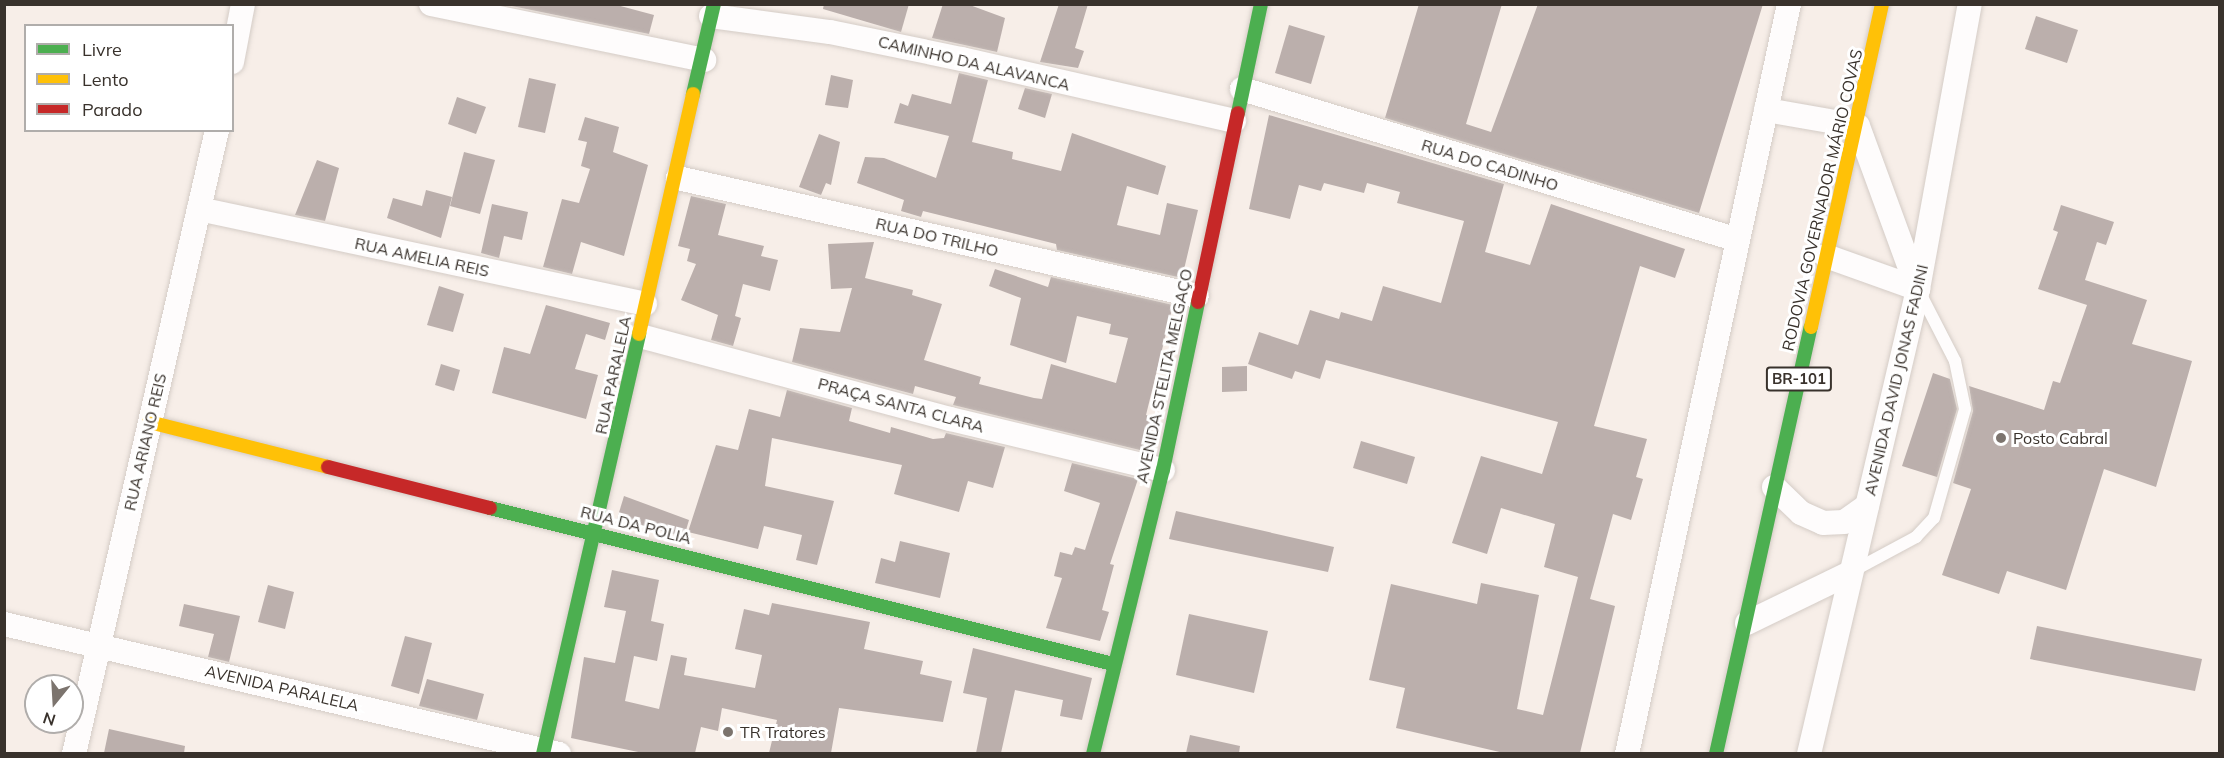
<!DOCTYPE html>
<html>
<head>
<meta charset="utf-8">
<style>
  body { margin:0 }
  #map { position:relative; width:2224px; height:758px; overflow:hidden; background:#f7eee8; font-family:Mulish,sans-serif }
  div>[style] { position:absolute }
  .building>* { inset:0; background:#bbafac }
  .roads { filter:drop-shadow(0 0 2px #d4ccc6) drop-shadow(0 0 2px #d4ccc6) }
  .lane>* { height:12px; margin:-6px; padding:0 6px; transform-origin:6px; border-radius:6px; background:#fefcfc }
  .street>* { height:24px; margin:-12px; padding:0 12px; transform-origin:12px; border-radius:12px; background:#fefcfc }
  .fast>* { height:14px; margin:-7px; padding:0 7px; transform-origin:7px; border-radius:7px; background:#4caf50 }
  .slow>* { height:14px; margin:-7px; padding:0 7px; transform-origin:7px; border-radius:7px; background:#ffc107 }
  .jam>* { height:14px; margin:-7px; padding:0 7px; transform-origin:7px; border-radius:7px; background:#c62828 }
  .dots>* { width:16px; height:16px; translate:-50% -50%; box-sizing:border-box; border:3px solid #fff; border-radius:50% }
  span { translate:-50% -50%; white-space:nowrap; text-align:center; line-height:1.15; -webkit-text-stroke:6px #fff; paint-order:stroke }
  .shield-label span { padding:2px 4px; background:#fff; border:2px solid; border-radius:4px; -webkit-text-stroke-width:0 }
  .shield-label { font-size:15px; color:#39322c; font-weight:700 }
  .street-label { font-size:16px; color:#39322c }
  .poi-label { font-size:16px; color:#39322c }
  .left { translate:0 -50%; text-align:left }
  .frame { position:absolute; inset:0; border:6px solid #39322c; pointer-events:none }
  .legend { position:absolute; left:24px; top:24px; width:210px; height:108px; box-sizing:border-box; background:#fff; border:2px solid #b0adab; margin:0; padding:8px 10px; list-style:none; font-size:18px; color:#39322c }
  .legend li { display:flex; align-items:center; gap:12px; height:30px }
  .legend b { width:30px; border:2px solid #b0adab }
  .north { position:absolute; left:24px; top:674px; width:60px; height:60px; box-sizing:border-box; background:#fff; border:2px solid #b0adab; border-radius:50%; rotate:198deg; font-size:16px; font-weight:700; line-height:24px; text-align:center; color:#39322c }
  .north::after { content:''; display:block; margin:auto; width:21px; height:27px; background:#7c746e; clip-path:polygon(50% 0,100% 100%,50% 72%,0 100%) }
</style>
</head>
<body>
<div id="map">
  <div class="building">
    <i style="clip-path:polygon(613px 4px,654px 15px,649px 34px,507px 5px)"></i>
    <i style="clip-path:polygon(824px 4px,909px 4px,901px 32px,823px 9px)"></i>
    <i style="clip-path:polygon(943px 4px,967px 4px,1005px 18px,997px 52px,932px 38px)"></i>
    <i style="clip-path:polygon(1059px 4px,1088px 4px,1075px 48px,1084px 51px,1078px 68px,1040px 62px)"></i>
    <i style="clip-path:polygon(1419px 4px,1502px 4px,1466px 124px,1491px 132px,1538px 4px,1763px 4px,1699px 213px,1385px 118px)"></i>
    <i style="clip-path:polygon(2036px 16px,2078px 30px,2067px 63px,2025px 49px)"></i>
    <i style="clip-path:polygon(1289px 25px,1325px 36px,1311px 84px,1275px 73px)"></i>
    <i style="clip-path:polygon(959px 73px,988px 80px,972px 142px,1013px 152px,1012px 159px,1061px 171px,1072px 133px,1166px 166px,1158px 195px,1127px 186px,1117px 225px,1160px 235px,1167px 203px,1198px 210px,1182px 278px,1057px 250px,1056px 244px,923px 211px,921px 217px,901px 211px,904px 200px,857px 183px,865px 157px,884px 158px,936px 178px,949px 136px,894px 123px,900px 103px,908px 106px,912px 94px,951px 104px)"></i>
    <i style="clip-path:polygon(831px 75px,853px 80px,848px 108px,825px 105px)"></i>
    <i style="clip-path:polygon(529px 78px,556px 84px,545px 133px,518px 127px)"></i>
    <i style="clip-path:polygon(1025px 88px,1052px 94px,1045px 118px,1018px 109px)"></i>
    <i style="clip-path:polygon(457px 97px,486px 107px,476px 134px,448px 124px)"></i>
    <i style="clip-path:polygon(1269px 115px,1504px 184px,1485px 252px,1530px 265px,1551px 204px,1685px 249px,1675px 278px,1640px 266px,1594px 426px,1647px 439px,1636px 477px,1643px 479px,1631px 520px,1613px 514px,1590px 599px,1615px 606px,1580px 753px,1504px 753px,1396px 728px,1405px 688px,1369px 680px,1391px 584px,1477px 604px,1481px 583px,1539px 595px,1517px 709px,1543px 715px,1578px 577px,1544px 567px,1555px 524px,1501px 508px,1487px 554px,1452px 543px,1481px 456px,1542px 474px,1558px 422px,1326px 360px,1320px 379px,1295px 371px,1292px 379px,1248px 364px,1259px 332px,1298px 345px,1310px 310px,1339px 319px,1341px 312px,1372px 321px,1383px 286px,1441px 303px,1464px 221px,1397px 203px,1400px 192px,1367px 183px,1364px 193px,1324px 183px,1321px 191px,1299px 185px,1290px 219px,1249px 209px)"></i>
    <i style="clip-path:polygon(585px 117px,619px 127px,613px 152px,648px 165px,624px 256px,581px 242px,572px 274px,543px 267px,562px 199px,579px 203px,590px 169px,581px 166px,587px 142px,578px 140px)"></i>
    <i style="clip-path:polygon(819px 134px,840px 142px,831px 185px,826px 183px,821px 195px,799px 187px)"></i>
    <i style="clip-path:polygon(464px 152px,495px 160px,480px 214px,450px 206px)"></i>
    <i style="clip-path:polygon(317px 160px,339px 168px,325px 221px,295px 215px)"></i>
    <i style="clip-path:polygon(426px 190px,452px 197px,441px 238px,387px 218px,393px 198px,422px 206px)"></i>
    <i style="clip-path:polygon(691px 196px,726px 204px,718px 235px,764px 246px,761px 256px,778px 260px,770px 291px,743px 284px,735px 316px,741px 318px,733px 346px,711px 340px,718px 315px,681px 300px,696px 264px,687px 261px,690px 249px,678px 246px)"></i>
    <i style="clip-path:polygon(492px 204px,528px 212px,522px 240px,504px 236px,499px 258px,481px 253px)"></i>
    <i style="clip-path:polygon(2061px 205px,2114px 222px,2106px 245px,2097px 242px,2085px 280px,2147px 300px,2132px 344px,2192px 361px,2156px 487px,2104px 469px,2066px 590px,2007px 571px,1999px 594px,1942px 575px,1971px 489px,1953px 483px,1973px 411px,1969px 386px,2044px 410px,2053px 381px,2060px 383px,2087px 305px,2038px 289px,2058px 232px,2053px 230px)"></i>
    <i style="clip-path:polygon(874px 242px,865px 278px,913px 290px,912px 295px,942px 304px,924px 360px,981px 377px,979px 384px,1034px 398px,1042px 399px,1051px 364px,1116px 383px,1128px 338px,1109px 334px,1111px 324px,1077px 316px,1066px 363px,1010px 345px,1021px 298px,989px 286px,995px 269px,1048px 287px,1051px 277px,1173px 305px,1146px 415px,1155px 417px,1148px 452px,953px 405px,956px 397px,915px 386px,913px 394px,792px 362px,800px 328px,840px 332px,852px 288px,831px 289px,828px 244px)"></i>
    <i style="clip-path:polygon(439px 286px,464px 294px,453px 332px,427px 325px)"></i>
    <i style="clip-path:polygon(546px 305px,610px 323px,605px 340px,586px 334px,575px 369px,598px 375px,586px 419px,492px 393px,504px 347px,530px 354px)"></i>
    <i style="clip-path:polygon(441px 364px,460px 370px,454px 391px,435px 385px)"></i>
    <i style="clip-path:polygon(1247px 366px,1247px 391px,1222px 392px,1222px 367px)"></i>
    <i style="clip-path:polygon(1933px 373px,1950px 379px,1957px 409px,1937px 477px,1902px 466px)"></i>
    <i style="clip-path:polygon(787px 390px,852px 408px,849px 421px,890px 433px,891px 427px,933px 439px,944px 438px,946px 433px,1005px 447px,993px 488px,968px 481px,959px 512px,894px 494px,902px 465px,772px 438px,765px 486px,834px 501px,817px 565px,796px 560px,802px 535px,764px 526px,758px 549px,688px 532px,716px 445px,738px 450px,749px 409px,780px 417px)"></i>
    <i style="clip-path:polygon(1361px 441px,1415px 457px,1407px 484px,1353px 468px)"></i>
    <i style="clip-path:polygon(1072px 463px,1138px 479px,1110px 564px,1114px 565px,1102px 610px,1109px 612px,1100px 641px,1046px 628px,1062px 578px,1054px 576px,1060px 552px,1072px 555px,1075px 547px,1085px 550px,1100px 503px,1064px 491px)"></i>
    <i style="clip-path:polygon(624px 496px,689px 520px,684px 537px,617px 519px)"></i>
    <i style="clip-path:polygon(1176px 511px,1334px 547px,1328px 572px,1169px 539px)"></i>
    <i style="clip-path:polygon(900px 541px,950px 553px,940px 598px,875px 583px,881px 558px,895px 562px)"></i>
    <i style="clip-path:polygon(612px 570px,659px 580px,651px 621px,664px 624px,657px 661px,634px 656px,625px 701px,659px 709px,671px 655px,687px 658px,684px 675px,755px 688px,762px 655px,735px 649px,744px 609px,769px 615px,772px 603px,870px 622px,864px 649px,923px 661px,920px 674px,952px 681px,943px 722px,839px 708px,831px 753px,769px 753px,777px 720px,722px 708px,718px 731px,701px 727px,695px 753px,643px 753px,571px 738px,584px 657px,615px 663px,626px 611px,604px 607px)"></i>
    <i style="clip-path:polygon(268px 585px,294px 592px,285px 629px,258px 622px)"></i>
    <i style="clip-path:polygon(184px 604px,240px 616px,229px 662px,208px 657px,214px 634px,179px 626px)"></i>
    <i style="clip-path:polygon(1189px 614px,1268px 631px,1254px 693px,1176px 675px)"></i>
    <i style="clip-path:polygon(2037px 626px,2202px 659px,2195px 691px,2030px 659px)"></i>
    <i style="clip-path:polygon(405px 636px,432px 643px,419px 694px,391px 686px)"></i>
    <i style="clip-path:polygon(973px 648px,1092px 678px,1082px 720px,1060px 716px,1063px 700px,1015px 690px,1001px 753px,976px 753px,987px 698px,963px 693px)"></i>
    <i style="clip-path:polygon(427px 679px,484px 694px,477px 720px,419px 706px)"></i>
    <i style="clip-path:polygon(109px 729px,185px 746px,184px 753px,104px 753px)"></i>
    <i style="clip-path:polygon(1190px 735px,1240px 746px,1239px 753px,1186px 753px)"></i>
  </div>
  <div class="roads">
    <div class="lane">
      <i style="left:1851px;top:572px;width:74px;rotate:-28.3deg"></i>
      <i style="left:1916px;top:537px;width:26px;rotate:-47deg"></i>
      <i style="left:1934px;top:518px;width:113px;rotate:-74.1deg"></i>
      <i style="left:1965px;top:409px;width:49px;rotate:-101.8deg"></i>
      <i style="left:1955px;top:361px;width:76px;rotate:-117.2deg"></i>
    </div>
    <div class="street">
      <i style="left:431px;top:4px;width:279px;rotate:11.6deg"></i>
      <i style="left:711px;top:16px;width:120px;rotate:7.7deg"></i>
      <i style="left:830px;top:32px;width:135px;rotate:11.6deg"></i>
      <i style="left:962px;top:59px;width:279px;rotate:12.8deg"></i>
      <i style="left:232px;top:62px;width:59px;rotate:-79.3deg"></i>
      <i style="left:1242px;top:89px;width:518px;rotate:16.93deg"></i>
      <i style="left:1766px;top:110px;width:93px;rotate:9.9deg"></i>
      <i style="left:1858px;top:126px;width:171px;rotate:69.9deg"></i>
      <i style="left:678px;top:178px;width:532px;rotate:12.81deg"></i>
      <i style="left:199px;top:209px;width:456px;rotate:12deg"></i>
      <i style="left:1826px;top:256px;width:98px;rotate:19.7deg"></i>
      <i style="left:640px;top:336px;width:321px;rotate:15deg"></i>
      <i style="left:950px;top:419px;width:219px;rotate:13.5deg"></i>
      <i style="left:1774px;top:487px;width:37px;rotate:44deg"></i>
      <i style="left:1801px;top:513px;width:24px;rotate:24deg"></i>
      <i style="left:1823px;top:523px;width:21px;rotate:-3deg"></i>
      <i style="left:1844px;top:522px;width:28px;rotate:-35deg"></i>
      <i style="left:1747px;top:623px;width:112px;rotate:-25.9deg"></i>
      <i style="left:4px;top:624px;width:570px;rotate:13.18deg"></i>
      <i style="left:74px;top:754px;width:640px;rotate:-77.09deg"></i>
      <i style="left:1627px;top:754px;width:767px;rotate:-77.81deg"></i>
      <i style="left:1809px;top:754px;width:478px;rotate:-76.8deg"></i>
      <i style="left:1918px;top:289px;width:290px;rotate:-79.7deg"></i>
    </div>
    <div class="fast">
      <i style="left:693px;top:94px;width:92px;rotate:-76.9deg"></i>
      <i style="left:1238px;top:113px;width:111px;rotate:-78.1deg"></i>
      <i style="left:490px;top:508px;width:642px;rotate:14.06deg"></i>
      <i style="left:543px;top:754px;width:431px;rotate:-77.1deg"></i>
      <i style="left:1093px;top:754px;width:292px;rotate:-76.2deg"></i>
      <i style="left:1163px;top:470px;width:172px;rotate:-78.2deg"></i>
      <i style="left:1716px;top:754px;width:437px;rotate:-77.5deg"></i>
    </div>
    <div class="slow">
      <i style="left:1811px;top:327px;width:331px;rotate:-77.6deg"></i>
      <i style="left:639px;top:334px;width:246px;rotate:-77.3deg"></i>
      <i style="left:149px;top:422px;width:185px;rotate:14.1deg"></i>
    </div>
    <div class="jam">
      <i style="left:1198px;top:302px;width:193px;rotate:-78.1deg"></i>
      <i style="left:328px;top:467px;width:167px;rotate:14.2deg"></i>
    </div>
  </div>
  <div class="dots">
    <i style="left:2001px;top:438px;background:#7c746e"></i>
    <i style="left:728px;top:732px;background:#7c746e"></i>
  </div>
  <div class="shield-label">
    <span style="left:1799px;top:379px">BR-101</span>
  </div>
  <div class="street-label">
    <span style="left:974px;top:63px;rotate:13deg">CAMINHO DA ALAVANCA</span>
    <span style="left:1490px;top:165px;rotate:17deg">RUA DO CADINHO</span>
    <span style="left:1822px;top:200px;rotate:-77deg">RODOVIA GOVERNADOR MÁRIO COVAS</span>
    <span style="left:937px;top:237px;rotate:13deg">RUA DO TRILHO</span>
    <span style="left:422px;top:257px;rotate:12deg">RUA AMELIA REIS</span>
    <span style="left:613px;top:375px;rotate:-78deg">RUA PARALELA</span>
    <span style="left:1164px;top:376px;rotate:-78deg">AVENIDA STELITA MELGAÇO</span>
    <span style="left:1896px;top:380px;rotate:-77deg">AVENIDA DAVID JONAS FADINI</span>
    <span style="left:901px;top:405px;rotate:15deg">PRAÇA SANTA CLARA</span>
    <span style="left:145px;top:442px;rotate:-77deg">RUA ARIANO REIS</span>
    <span style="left:636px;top:525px;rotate:14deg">RUA DA POLIA</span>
    <span style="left:282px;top:688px;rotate:13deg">AVENIDA PARALELA</span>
  </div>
  <div class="poi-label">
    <span class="left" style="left:2013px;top:438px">Posto Cabral</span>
    <span class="left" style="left:740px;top:732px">TR Tratores</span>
  </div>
  <div class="frame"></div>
  <ul class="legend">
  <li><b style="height:8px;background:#4caf50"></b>Livre</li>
  <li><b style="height:8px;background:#ffc107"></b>Lento</li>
  <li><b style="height:8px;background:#c62828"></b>Parado</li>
  </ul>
  <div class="north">N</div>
</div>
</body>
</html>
